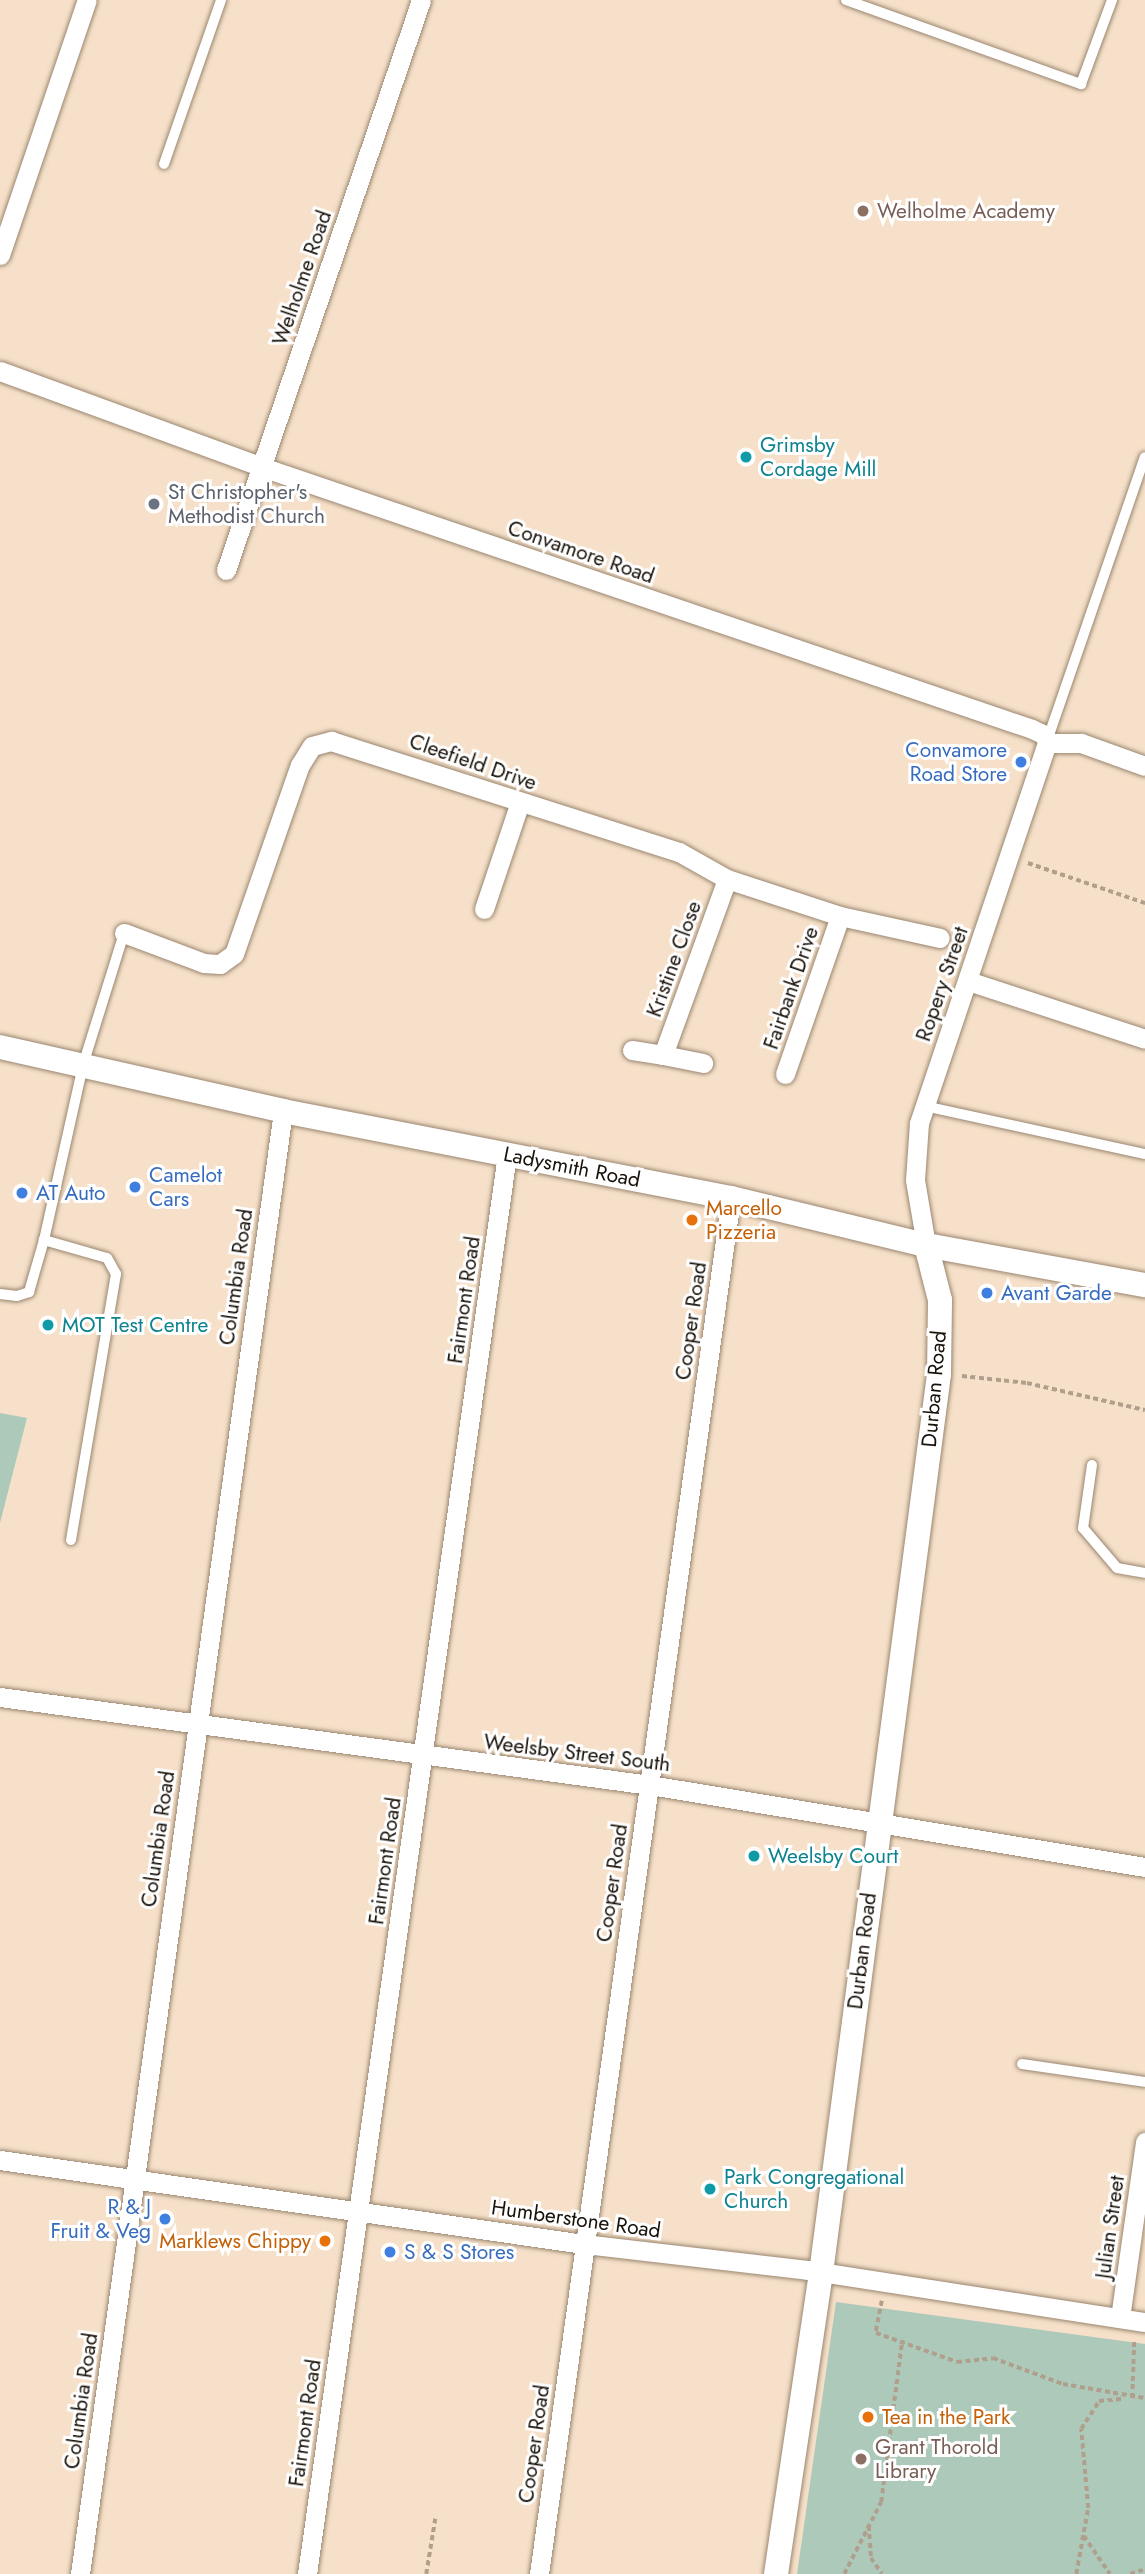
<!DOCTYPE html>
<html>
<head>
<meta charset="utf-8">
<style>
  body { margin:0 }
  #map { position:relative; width:1145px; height:2574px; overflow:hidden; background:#f6e0c9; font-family:Jost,sans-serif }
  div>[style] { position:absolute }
  .green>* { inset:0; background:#acc9ba }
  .path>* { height:3.5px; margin-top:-1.75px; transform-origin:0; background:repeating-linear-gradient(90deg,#b09f8c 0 5px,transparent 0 8.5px) }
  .roads { filter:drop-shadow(0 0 2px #9a8670) drop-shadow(0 0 2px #9a8670) }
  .service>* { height:10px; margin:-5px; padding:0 5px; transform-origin:5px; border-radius:5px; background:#fff }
  .minor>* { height:19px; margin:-9.5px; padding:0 9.5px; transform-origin:9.5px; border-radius:9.5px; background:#fff }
  .tertiary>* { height:24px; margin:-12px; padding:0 12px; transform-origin:12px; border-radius:12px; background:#fff }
  .dots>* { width:19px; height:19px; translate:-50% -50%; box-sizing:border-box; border:4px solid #fff; border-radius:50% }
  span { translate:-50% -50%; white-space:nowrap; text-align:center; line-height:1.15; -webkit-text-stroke:6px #fff; paint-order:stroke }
  .education-label { font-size:21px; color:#785e54 }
  .left { translate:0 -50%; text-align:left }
  .street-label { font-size:21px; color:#181109 }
  .culture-label { font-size:21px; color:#0d838f }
  .worship-label { font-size:21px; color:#5b616d }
  .shop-label { font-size:21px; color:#366cbe }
  .right { translate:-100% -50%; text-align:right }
  .food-label { font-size:21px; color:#c56008 }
</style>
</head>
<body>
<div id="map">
  <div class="green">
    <i style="clip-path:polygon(0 1413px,27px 1418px,0 1523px)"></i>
    <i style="clip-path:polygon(836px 2302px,1145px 2344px,1145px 2574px,797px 2574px)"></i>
  </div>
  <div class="path">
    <i style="left:1028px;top:863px;width:124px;rotate:18.9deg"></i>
    <i style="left:962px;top:1376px;width:65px;rotate:6.1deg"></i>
    <i style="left:1027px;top:1383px;width:121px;rotate:12.9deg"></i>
    <i style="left:882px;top:2301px;width:33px;rotate:101deg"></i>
    <i style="left:876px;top:2333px;width:86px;rotate:19.7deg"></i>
    <i style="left:957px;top:2362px;width:36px;rotate:-6deg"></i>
    <i style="left:993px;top:2358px;width:75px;rotate:20.4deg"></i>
    <i style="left:1063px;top:2384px;width:83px;rotate:9.7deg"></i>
    <i style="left:1132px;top:2398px;width:58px;rotate:-88deg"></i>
    <i style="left:869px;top:2526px;width:32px;rotate:86deg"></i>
    <i style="left:871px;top:2558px;width:19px;rotate:55deg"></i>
    <i style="left:1084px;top:2536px;width:46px;rotate:55.6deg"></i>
    <i style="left:426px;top:2574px;width:56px;rotate:-80.7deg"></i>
    <i style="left:844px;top:2574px;width:81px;rotate:-62.8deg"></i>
    <i style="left:881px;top:2502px;width:163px;rotate:-82.6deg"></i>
    <i style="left:1076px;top:2574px;width:67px;rotate:-79.7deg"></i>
    <i style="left:1088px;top:2508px;width:79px;rotate:-95.1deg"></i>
    <i style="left:1081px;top:2429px;width:33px;rotate:-57deg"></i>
    <i style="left:1099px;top:2401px;width:25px;rotate:-5deg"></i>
    <i style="left:1130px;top:2574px;width:16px;rotate:-18deg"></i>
  </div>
  <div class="roads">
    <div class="service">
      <i style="left:846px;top:0;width:250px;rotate:19.7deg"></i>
      <i style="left:1081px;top:84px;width:90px;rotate:-69.7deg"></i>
      <i style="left:164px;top:164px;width:174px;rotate:-70.8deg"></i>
      <i style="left:1047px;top:741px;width:300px;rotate:-71deg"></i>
      <i style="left:924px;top:1106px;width:226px;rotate:12.3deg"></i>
      <i style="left:0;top:1294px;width:17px;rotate:7deg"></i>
      <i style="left:17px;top:1296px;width:13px;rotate:-18deg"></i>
      <i style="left:29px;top:1292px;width:54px;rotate:-73.9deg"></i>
      <i style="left:1092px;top:1465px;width:64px;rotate:98.1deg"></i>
      <i style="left:1083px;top:1528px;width:52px;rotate:49.6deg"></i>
      <i style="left:1117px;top:1568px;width:28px;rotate:10deg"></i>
      <i style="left:71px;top:1540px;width:270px;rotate:-80.4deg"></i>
      <i style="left:116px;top:1274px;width:18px;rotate:-119deg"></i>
      <i style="left:107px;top:1258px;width:66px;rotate:-164.1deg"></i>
      <i style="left:44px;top:1240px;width:179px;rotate:-77.4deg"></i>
      <i style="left:83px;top:1065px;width:138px;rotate:-72.7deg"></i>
      <i style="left:1022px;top:2064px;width:124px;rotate:8.3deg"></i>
    </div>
    <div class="minor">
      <i style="left:0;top:255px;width:269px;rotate:-71.2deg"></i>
      <i style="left:0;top:371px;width:279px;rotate:20.1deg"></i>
      <i style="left:262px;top:467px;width:813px;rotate:18.79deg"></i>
      <i style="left:1032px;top:729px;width:14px;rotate:25deg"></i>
      <i style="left:1045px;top:735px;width:8px;rotate:76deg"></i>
      <i style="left:226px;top:570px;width:602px;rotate:-71.11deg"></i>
      <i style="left:1047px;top:743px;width:34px"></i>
      <i style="left:1081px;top:743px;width:68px;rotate:19.8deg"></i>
      <i style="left:484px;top:909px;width:113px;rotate:-71.4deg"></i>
      <i style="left:124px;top:933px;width:85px;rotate:20.6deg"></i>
      <i style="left:204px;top:963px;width:16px;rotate:4deg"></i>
      <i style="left:220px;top:964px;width:17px;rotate:-36deg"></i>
      <i style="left:234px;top:954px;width:200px;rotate:-70.8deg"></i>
      <i style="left:300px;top:765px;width:22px;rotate:-58deg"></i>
      <i style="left:312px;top:746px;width:20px;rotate:-15deg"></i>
      <i style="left:331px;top:741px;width:365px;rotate:17.7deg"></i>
      <i style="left:679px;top:852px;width:55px;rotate:29.4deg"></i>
      <i style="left:727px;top:879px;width:119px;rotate:18.1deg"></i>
      <i style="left:840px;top:916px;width:102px;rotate:12.4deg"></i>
      <i style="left:968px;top:981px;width:186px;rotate:18.1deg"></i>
      <i style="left:632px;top:1050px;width:31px;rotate:9deg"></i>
      <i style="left:663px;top:1055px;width:187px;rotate:-70deg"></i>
      <i style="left:663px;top:1055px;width:41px;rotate:11.3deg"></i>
      <i style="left:785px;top:1074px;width:167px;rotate:-70.8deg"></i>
      <i style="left:926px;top:1245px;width:66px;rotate:-99.6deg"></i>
      <i style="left:915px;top:1180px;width:57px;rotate:-86deg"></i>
      <i style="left:919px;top:1123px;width:401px;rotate:-71.4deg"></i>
      <i style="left:0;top:1697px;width:656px;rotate:7.71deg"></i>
      <i style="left:650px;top:1785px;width:502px;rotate:9.41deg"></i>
      <i style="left:0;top:2160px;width:590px;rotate:8.19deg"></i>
      <i style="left:584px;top:2244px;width:226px;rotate:6.6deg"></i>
      <i style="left:808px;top:2270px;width:341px;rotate:8.8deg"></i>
      <i style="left:1120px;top:2318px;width:178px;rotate:-81.9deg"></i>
      <i style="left:80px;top:2574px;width:1477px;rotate:-82.1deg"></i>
      <i style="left:307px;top:2574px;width:1433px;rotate:-81.98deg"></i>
      <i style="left:539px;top:2574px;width:1389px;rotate:-82.06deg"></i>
    </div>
    <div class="tertiary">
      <i style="left:0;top:1047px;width:290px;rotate:12.7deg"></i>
      <i style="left:283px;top:1111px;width:456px;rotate:11deg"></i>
      <i style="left:731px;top:1198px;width:201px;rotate:13.6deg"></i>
      <i style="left:926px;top:1245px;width:223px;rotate:10.4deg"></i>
      <i style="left:776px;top:2574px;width:304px;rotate:-81.5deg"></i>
      <i style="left:821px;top:2273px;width:907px;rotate:-82.52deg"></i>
      <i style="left:939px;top:1374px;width:74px;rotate:-89.2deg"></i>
      <i style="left:940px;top:1300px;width:57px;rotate:-104.3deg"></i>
    </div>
  </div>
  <div class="dots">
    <i style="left:863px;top:211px;background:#8d6e63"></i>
    <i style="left:746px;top:457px;background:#0f9aa8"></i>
    <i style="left:154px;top:504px;background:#6b7280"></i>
    <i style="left:1021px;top:762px;background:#3f7fe0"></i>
    <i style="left:135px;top:1187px;background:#3f7fe0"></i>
    <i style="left:22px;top:1193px;background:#3f7fe0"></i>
    <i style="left:692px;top:1220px;background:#e8710a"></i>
    <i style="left:987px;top:1293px;background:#3f7fe0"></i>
    <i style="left:48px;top:1325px;background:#0f9aa8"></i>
    <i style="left:754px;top:1856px;background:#0f9aa8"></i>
    <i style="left:710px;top:2189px;background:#0f9aa8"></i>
    <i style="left:165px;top:2219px;background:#3f7fe0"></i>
    <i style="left:325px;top:2241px;background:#e8710a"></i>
    <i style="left:390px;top:2252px;background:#3f7fe0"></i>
    <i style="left:868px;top:2417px;background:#e8710a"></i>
    <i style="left:861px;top:2459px;background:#8d6e63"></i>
  </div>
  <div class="education-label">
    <span class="left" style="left:877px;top:211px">Welholme Academy</span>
    <span class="left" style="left:875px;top:2459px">Grant Thorold<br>Library</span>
  </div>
  <div class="street-label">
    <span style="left:302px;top:278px;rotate:-71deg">Welholme Road</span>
    <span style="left:581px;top:552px;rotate:19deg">Convamore Road</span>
    <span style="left:473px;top:762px;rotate:19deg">Cleefield Drive</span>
    <span style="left:674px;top:959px;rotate:-70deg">Kristine Close</span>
    <span style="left:942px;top:984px;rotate:-71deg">Ropery Street</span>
    <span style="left:791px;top:988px;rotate:-71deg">Fairbank Drive</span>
    <span style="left:572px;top:1167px;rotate:11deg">Ladysmith Road</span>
    <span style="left:236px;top:1277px;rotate:-82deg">Columbia Road</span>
    <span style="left:464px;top:1300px;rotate:-82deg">Fairmont Road</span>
    <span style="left:691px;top:1321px;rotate:-82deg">Cooper Road</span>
    <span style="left:934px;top:1389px;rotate:-85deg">Durban Road</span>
    <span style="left:577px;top:1753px;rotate:7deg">Weelsby Street South</span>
    <span style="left:158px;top:1839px;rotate:-82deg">Columbia Road</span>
    <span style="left:385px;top:1861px;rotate:-82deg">Fairmont Road</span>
    <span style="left:612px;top:1883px;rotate:-82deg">Cooper Road</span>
    <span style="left:862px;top:1951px;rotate:-83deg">Durban Road</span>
    <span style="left:576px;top:2219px;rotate:8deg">Humberstone Road</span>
    <span style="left:1110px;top:2227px;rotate:-82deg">Julian Street</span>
    <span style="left:81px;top:2401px;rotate:-82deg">Columbia Road</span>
    <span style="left:305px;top:2423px;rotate:-82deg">Fairmont Road</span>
    <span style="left:534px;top:2444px;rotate:-82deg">Cooper Road</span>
  </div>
  <div class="culture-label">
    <span class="left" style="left:760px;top:457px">Grimsby<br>Cordage Mill</span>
    <span class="left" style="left:62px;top:1325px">MOT Test Centre</span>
    <span class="left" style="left:768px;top:1856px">Weelsby Court</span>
    <span class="left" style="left:724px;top:2189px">Park Congregational<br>Church</span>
  </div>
  <div class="worship-label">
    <span class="left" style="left:168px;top:504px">St Christopher's<br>Methodist Church</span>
  </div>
  <div class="shop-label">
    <span class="right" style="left:1007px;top:762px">Convamore<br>Road Store</span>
    <span class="left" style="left:149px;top:1187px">Camelot<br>Cars</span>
    <span class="left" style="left:36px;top:1193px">AT Auto</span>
    <span class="left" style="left:1001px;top:1293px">Avant Garde</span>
    <span class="right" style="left:151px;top:2219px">R &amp; J<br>Fruit &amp; Veg</span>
    <span class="left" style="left:404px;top:2252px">S &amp; S Stores</span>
  </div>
  <div class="food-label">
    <span class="left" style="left:706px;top:1220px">Marcello<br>Pizzeria</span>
    <span class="right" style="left:311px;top:2241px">Marklews Chippy</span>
    <span class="left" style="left:882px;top:2417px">Tea in the Park</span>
  </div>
</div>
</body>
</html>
